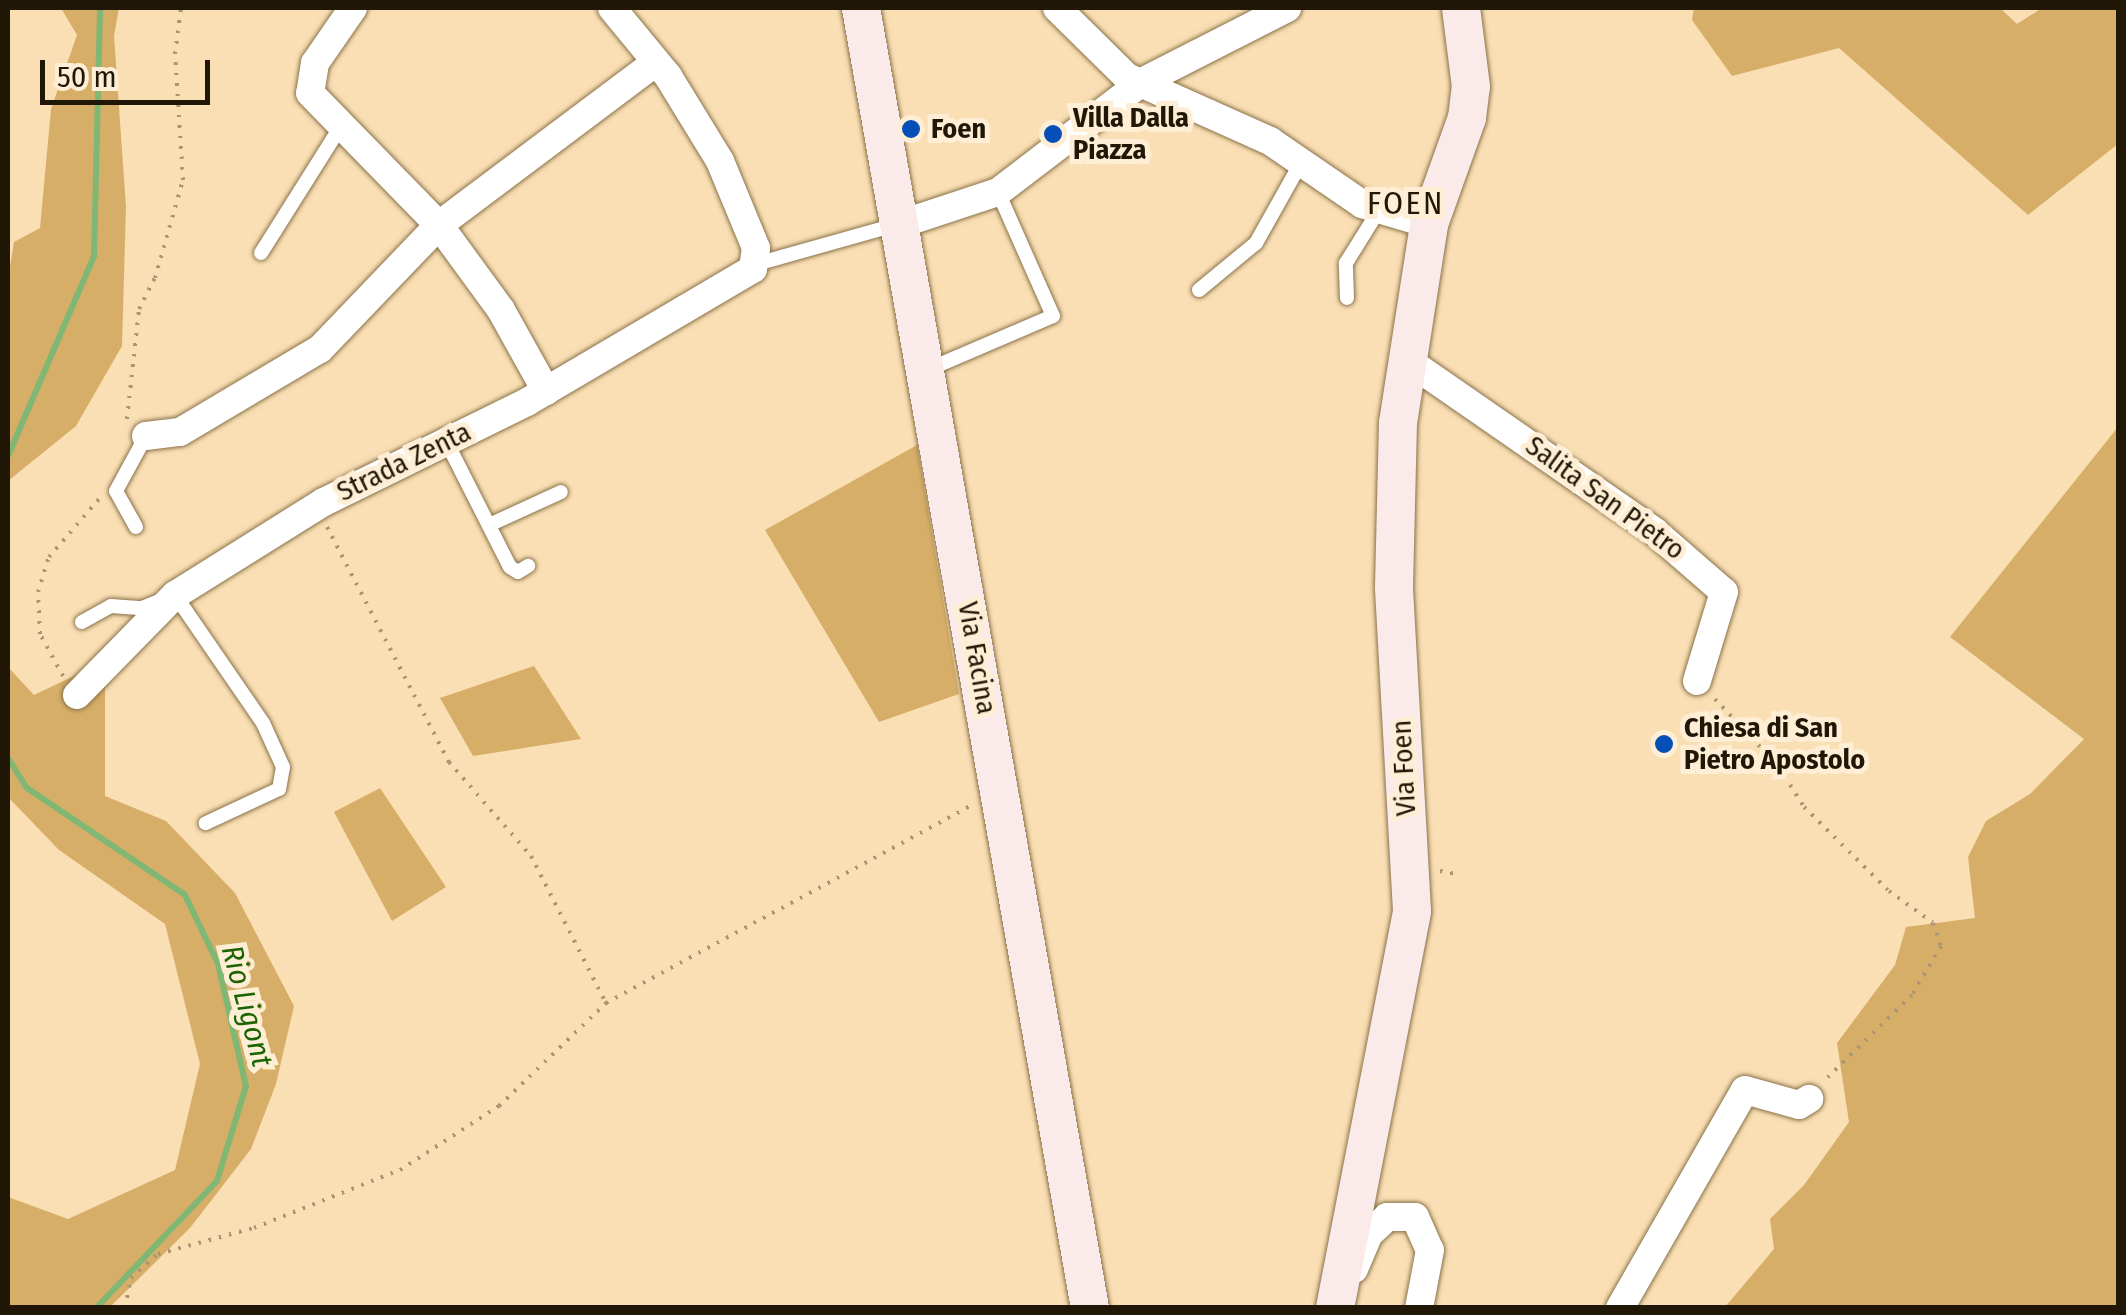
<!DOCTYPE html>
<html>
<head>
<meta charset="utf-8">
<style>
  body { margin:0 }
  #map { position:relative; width:2126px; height:1315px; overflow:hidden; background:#fadfb4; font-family:"Fira Sans Condensed",sans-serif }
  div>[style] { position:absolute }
  .green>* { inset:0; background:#d7ae68 }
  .stream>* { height:6px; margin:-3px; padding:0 3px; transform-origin:3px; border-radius:3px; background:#80b774 }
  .path>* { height:4px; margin-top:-2px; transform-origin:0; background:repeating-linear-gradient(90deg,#a99574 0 2.5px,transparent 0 10.5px) }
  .roads { filter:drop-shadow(0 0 2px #8a724a) drop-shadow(0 0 2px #8a724a) }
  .lane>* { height:14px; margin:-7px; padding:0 7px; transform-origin:7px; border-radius:7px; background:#fff }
  .street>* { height:28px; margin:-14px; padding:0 14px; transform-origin:14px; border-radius:14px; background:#fff }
  .secondary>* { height:38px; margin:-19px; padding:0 19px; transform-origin:19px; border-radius:19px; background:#faebea }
  .dots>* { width:28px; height:28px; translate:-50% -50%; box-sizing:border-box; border:5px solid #feeed5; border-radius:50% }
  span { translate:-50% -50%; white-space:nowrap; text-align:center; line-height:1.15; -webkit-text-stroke:10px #feeed5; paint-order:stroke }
  .poi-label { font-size:28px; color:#201707; font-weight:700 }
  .left { translate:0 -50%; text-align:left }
  .street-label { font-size:28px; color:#201707 }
  .water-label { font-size:30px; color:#1c6303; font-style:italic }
  .quarter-label { font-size:32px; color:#201707; letter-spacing:2.5px }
  .frame { position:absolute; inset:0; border:10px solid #201707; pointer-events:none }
  .scale { position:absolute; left:40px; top:60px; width:170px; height:45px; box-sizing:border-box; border:5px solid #201707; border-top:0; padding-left:12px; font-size:30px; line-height:35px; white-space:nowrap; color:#201707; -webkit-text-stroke:8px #feeed5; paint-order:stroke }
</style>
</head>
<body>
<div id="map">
  <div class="green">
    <i style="clip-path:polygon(61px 8px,119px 8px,114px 36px,126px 207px,122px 346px,76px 426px,8px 481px,8px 279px,14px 242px,40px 228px,51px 109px,77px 35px)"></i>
    <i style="clip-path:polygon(1694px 8px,2000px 8px,2017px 24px,2042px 8px,2118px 8px,2118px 144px,2028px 215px,1839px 48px,1732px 76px,1692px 20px)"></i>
    <i style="clip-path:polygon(2118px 427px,2118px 1307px,1725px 1307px,1774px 1249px,1770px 1219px,1804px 1185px,1849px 1122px,1837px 1043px,1895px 965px,1906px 927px,1975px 918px,1968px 857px,1986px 821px,2030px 794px,2084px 739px,1950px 637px)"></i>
    <i style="clip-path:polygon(917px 445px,959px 694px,879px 722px,765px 530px)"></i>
    <i style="clip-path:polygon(105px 661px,105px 796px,166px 821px,235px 893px,294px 1006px,276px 1084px,251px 1149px,190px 1228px,110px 1307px,8px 1307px,8px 1197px,68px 1219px,175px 1170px,200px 1064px,165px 924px,59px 850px,8px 797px,8px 667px,34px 695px)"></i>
    <i style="clip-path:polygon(534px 666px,581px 739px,473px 756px,440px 698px)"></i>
    <i style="clip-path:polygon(380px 788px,446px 887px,392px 921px,334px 812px)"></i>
  </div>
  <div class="stream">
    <i style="left:8px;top:456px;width:218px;rotate:-66.7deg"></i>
    <i style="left:94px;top:256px;width:248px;rotate:-88.6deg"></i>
    <i style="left:8px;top:758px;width:36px;rotate:58deg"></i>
    <i style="left:27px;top:788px;width:191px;rotate:34.1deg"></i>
    <i style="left:185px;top:895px;width:76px;rotate:64.4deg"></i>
    <i style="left:218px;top:964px;width:125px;rotate:77.1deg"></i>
    <i style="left:246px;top:1086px;width:99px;rotate:107deg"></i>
    <i style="left:217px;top:1181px;width:175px;rotate:133.6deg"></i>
  </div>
  <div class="path">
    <i style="left:127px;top:419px;width:111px;rotate:-83.8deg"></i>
    <i style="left:139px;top:309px;width:35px;rotate:-63deg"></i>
    <i style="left:155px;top:278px;width:102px;rotate:-74.1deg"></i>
    <i style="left:183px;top:180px;width:126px;rotate:-93.6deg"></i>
    <i style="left:175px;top:54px;width:46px;rotate:-82.6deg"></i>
    <i style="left:327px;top:527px;width:265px;rotate:62.6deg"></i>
    <i style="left:449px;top:762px;width:125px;rotate:48.9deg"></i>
    <i style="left:531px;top:856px;width:165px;rotate:63deg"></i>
    <i style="left:63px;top:676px;width:48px;rotate:-118.7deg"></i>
    <i style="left:40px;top:634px;width:42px;rotate:-92.7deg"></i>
    <i style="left:38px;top:592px;width:37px;rotate:-73deg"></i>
    <i style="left:49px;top:557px;width:78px;rotate:-49.2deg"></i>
    <i style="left:1715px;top:699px;width:93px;rotate:46.7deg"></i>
    <i style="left:1779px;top:767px;width:47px;rotate:58deg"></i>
    <i style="left:1804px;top:807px;width:120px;rotate:44.7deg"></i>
    <i style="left:1889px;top:891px;width:54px;rotate:36deg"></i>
    <i style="left:1933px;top:923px;width:24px;rotate:71deg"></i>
    <i style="left:1941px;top:946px;width:57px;rotate:120.6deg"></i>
    <i style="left:1912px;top:995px;width:120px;rotate:135.7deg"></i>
    <i style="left:1440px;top:871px;width:21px;rotate:11deg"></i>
    <i style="left:125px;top:1308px;width:31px;rotate:-79deg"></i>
    <i style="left:131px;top:1278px;width:36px;rotate:-42deg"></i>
    <i style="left:158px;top:1254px;width:99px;rotate:-15.2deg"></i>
    <i style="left:254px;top:1228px;width:157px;rotate:-21.7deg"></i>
    <i style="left:400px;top:1170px;width:118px;rotate:-32.9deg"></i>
    <i style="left:499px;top:1106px;width:149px;rotate:-43.9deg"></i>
    <i style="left:606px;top:1003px;width:413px;rotate:-28.4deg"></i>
  </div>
  <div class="roads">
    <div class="lane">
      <i style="left:261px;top:253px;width:150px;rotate:-57.8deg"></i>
      <i style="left:756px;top:264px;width:144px;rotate:-15.7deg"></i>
      <i style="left:1199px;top:290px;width:74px;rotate:-39.5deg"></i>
      <i style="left:1256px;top:243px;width:94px;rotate:-60.7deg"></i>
      <i style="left:1347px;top:298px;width:35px;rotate:-92deg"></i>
      <i style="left:1346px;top:263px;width:62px;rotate:-58.1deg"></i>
      <i style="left:927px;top:370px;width:137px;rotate:-23.2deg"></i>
      <i style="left:1053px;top:316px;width:136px;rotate:-113.9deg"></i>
      <i style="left:446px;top:441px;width:141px;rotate:63.1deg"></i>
      <i style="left:510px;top:567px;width:9px;rotate:32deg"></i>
      <i style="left:518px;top:572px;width:12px;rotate:-31deg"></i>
      <i style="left:489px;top:525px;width:79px;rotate:-24.6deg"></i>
      <i style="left:136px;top:527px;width:41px;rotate:-119.1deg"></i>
      <i style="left:116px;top:491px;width:63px;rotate:-61.4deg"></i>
      <i style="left:82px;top:622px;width:33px;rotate:-29deg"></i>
      <i style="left:111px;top:606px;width:31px;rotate:4deg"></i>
      <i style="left:142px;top:608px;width:35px;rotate:-22deg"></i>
      <i style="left:175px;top:595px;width:155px;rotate:55.5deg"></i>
      <i style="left:263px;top:723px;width:48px;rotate:65.6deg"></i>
      <i style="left:283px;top:767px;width:22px;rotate:100deg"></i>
      <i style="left:279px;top:789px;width:81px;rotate:155deg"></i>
    </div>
    <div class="street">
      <i style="left:353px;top:8px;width:67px;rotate:124.6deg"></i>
      <i style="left:315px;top:63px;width:30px;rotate:99deg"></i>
      <i style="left:310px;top:93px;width:185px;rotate:45.7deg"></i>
      <i style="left:439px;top:225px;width:105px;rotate:53.9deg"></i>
      <i style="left:501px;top:310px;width:93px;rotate:60.9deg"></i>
      <i style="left:1057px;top:8px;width:98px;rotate:44.6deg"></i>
      <i style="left:1127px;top:77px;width:157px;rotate:24.1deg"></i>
      <i style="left:1270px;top:141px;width:112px;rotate:34.4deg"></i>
      <i style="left:1362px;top:204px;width:70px;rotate:16.6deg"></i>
      <i style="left:901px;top:224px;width:102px;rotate:-18.3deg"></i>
      <i style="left:998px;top:192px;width:181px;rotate:-37.4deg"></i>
      <i style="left:1142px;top:82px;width:163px;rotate:-27deg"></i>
      <i style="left:1404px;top:358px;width:305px;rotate:34.7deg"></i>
      <i style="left:1655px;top:532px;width:91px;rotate:41deg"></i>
      <i style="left:1724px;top:592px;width:93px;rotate:106.9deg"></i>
      <i style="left:146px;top:436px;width:34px;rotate:-7deg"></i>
      <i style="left:180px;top:432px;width:163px;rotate:-30.7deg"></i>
      <i style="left:320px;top:349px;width:172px;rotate:-46.2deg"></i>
      <i style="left:439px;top:225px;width:271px;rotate:-36.9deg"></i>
      <i style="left:77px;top:695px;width:140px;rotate:-45.6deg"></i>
      <i style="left:175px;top:595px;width:176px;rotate:-32deg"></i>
      <i style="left:324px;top:502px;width:226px;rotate:-26.2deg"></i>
      <i style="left:527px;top:402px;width:262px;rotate:-30.5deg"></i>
      <i style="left:753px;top:269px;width:21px;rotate:-82deg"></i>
      <i style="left:756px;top:248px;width:94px;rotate:-112.5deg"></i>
      <i style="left:720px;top:161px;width:100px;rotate:-121.5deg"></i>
      <i style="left:668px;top:76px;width:88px;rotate:-129.5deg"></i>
      <i style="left:1354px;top:1269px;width:38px;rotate:-67deg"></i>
      <i style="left:1369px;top:1234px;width:25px;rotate:-43deg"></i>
      <i style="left:1387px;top:1217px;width:28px"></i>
      <i style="left:1415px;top:1217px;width:36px;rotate:66deg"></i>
      <i style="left:1430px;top:1250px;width:59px;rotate:100.7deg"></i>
      <i style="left:1620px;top:1308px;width:251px;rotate:-60.2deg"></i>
      <i style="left:1745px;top:1090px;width:56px;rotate:15.5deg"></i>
      <i style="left:1799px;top:1105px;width:12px;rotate:-31deg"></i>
    </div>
    <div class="secondary">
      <i style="left:861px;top:8px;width:1320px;rotate:80.01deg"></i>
      <i style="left:1335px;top:1308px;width:404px;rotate:-79deg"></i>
      <i style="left:1412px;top:911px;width:325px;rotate:-93.2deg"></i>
      <i style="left:1394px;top:586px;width:163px;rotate:-88.6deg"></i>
      <i style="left:1398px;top:423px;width:201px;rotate:-81.1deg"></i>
      <i style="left:1429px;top:224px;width:113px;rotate:-70.3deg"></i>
      <i style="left:1467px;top:118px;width:31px;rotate:-83deg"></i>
      <i style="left:1471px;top:87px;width:80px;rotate:-97.2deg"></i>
    </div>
  </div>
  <div class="dots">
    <i style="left:911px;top:129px;background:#064fb9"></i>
    <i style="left:1053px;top:134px;background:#064fb9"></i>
    <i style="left:1664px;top:744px;background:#064fb9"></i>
  </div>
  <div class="poi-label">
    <span class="left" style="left:1073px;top:134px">Villa Dalla<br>Piazza</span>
    <span class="left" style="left:931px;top:129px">Foen</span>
    <span class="left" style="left:1684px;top:744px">Chiesa di San<br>Pietro Apostolo</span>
  </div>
  <div class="street-label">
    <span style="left:404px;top:462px;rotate:-26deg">Strada Zenta</span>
    <span style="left:1605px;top:498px;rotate:36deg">Salita San Pietro</span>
    <span style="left:977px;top:658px;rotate:80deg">Via Facina</span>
    <span style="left:1404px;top:768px;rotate:-93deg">Via Foen</span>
  </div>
  <div class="water-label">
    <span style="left:247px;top:1006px;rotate:75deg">Rio Ligont</span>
  </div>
  <div class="quarter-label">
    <span style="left:1406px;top:203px">FOEN</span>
  </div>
  <div class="frame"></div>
  <div class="scale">50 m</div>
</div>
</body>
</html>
